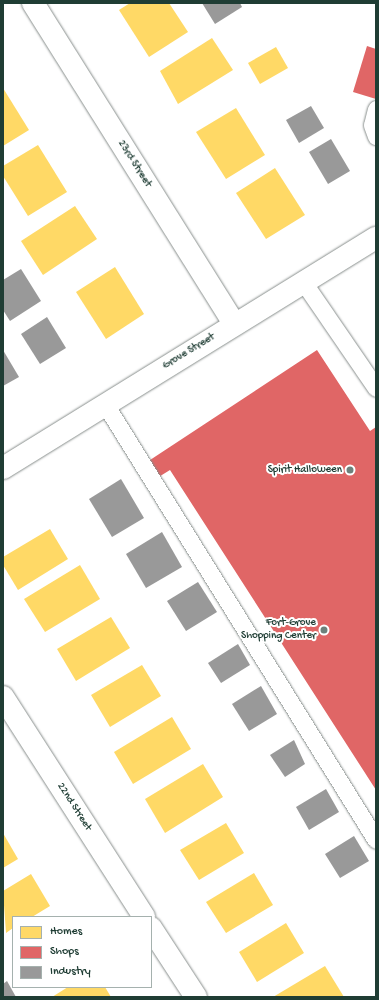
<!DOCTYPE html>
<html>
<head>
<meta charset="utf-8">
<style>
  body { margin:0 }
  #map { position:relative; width:379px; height:1000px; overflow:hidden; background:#fff; font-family:"Gochi Hand",sans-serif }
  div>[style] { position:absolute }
  .homes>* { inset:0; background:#ffd966 }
  .shops>* { inset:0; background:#e06666 }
  .industry>* { inset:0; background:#999 }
  .roads { filter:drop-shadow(0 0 1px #898f8d) drop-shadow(0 0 1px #898f8d) }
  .service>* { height:17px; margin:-8.5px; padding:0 8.5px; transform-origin:8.5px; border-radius:8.5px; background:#fff }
  .minor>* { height:22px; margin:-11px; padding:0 11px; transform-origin:11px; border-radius:11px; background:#fff }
  .dots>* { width:11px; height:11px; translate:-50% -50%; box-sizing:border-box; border:2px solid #fff; border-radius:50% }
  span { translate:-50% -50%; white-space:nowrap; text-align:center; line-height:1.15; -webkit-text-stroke:4px #fff; paint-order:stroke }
  .street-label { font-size:11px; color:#1f3d34 }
  .poi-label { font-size:11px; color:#1f3d34 }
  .right { translate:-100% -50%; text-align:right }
  .frame { position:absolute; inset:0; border:4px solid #1f3d34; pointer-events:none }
  .legend { position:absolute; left:12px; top:916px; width:140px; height:72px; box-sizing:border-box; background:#fff; border:1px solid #a5b1ae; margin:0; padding:5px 7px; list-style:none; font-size:12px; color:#1f3d34 }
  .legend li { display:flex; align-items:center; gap:8px; height:20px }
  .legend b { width:20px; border:1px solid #a5b1ae }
</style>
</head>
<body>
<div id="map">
  <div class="homes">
    <i style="clip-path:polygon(130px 3px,169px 3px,188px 32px,149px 57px,119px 10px)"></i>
    <i style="clip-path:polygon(212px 38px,233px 70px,178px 104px,160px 71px)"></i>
    <i style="clip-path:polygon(276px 47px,288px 68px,260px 84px,248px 63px)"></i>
    <i style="clip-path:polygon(3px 88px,29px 130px,3px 146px)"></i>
    <i style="clip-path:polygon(236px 108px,265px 155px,226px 179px,196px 132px)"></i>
    <i style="clip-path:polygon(38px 145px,67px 192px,28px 216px,3px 176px,3px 166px)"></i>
    <i style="clip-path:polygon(275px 168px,305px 215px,266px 239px,236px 193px)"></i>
    <i style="clip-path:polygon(75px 206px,97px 239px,43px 275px,21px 241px)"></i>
    <i style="clip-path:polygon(115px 267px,144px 314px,106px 339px,76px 292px)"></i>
    <i style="clip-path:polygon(50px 529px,68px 559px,18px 590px,3px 565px,3px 557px)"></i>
    <i style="clip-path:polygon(80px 565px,100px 599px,45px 632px,24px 599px)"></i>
    <i style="clip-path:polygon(111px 617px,130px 648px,76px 681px,57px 649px)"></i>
    <i style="clip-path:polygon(142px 665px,161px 696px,110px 727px,91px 695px)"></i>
    <i style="clip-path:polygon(172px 717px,191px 749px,133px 784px,114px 752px)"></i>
    <i style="clip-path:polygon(203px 764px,223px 797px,165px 833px,145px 799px)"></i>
    <i style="clip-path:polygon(226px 823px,244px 853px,199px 880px,180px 850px)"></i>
    <i style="clip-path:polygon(3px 833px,18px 859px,3px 868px)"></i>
    <i style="clip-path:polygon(254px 873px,273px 905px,226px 933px,206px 902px)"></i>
    <i style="clip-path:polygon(31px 874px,50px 906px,32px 917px,13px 917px,13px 928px,6px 933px,3px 891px)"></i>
    <i style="clip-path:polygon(286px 923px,304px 953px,257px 982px,239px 952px)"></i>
    <i style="clip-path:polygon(325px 966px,344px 997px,273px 997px)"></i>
    <i style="clip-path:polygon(68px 987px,105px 987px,111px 997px,52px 997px)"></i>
  </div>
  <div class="shops">
    <i style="clip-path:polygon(367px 46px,376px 49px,376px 99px,353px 92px)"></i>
    <i style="clip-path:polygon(317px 350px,370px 431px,376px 427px,376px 790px,170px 470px,157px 478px,147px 462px)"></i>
  </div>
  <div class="industry">
    <i style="clip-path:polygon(202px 3px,240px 3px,242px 7px,215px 24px)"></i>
    <i style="clip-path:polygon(311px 106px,324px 128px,299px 143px,286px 120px)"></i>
    <i style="clip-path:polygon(331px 139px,350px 171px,328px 184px,309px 152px)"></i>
    <i style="clip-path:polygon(21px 269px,41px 301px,10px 321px,3px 310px,3px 280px)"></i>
    <i style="clip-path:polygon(47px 317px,66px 348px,40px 364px,21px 334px)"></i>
    <i style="clip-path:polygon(3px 350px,19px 377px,3px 386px)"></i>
    <i style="clip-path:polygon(121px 479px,144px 518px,112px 537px,89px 499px)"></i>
    <i style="clip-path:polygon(162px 532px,182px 567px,146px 588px,126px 554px)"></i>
    <i style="clip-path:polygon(198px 582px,217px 612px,186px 631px,167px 601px)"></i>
    <i style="clip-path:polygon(238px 644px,250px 665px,221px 683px,208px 663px)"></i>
    <i style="clip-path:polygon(261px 686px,277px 714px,249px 731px,232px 704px)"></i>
    <i style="clip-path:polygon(294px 740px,305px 764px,285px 777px,270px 755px)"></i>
    <i style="clip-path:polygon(326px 789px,339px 812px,309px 830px,296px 807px)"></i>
    <i style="clip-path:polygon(354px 836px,369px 861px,340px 878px,325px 854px)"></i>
    <i style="clip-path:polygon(7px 981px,16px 997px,3px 997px,3px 984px)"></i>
  </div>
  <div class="roads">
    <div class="service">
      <i style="left:376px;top:109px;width:16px;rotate:104deg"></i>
      <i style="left:372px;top:125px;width:12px;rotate:70deg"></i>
      <i style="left:304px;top:283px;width:127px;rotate:55.6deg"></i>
      <i style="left:105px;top:404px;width:513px;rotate:58.14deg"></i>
    </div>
    <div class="minor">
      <i style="left:33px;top:3px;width:379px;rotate:57.9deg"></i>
      <i style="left:3px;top:468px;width:438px;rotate:-31.7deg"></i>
      <i style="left:3px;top:697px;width:261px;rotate:57.3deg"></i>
      <i style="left:151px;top:928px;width:82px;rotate:56.9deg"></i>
    </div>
  </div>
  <div class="dots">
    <i style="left:350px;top:470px;background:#6d817b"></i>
    <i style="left:324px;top:630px;background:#6d817b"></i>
  </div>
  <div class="street-label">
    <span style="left:134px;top:164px;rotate:58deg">23rd Street</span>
    <span style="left:189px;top:352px;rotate:-31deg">Grove Street</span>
    <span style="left:74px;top:807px;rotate:57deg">22nd Street</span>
  </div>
  <div class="poi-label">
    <span class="right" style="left:342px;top:470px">Spirit Halloween</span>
    <span class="right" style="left:316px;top:630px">Fort-Grove<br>Shopping Center</span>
  </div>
  <div class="frame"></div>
  <ul class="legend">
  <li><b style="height:11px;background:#ffd966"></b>Homes</li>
  <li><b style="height:11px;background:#e06666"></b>Shops</li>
  <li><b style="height:11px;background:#999"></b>Industry</li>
  </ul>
</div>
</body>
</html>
